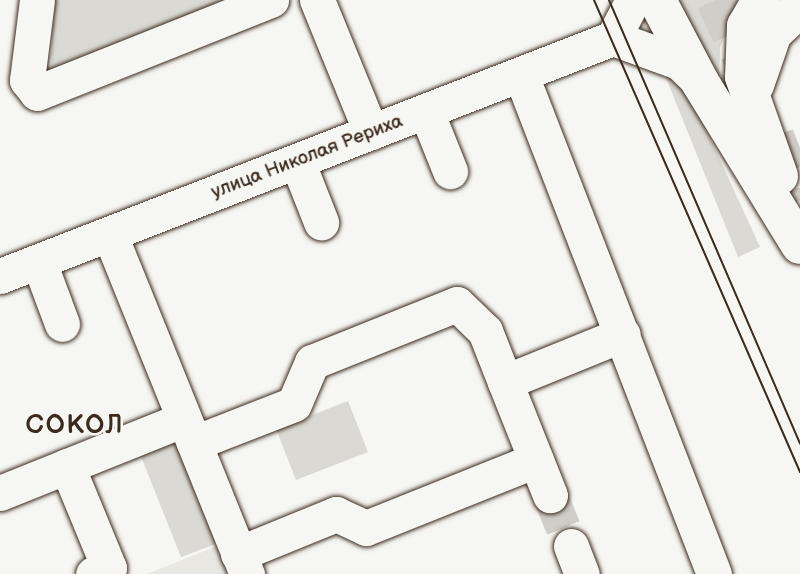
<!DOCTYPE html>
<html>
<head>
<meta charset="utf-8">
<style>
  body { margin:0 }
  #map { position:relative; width:800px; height:574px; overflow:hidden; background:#f6f6f2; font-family:"Balsamiq Sans",sans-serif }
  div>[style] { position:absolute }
  .built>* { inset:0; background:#e8e7e2 }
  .green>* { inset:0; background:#dad9d3 }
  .minor-tunnel>* { height:35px; margin-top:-17.5px; transform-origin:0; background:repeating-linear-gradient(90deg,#d1cdc8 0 35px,transparent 0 53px) }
  .major-tunnel>* { height:38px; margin-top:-19px; transform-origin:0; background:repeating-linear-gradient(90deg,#d1cdc8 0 38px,transparent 0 57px) }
  .roads { filter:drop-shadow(0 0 2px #3b2a1e) drop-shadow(0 0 2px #3b2a1e) }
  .minor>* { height:35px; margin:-17.5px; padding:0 17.5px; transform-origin:17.5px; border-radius:17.5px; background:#f6f6f2 }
  .major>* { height:38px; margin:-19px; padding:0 19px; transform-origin:19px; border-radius:19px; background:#f6f6f2 }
  .tram>* { height:2px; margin:-1px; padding:0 1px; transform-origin:1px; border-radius:1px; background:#3b2a1e }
  span { translate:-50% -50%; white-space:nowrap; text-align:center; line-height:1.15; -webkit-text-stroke:5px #f6f6f2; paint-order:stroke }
  .street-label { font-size:19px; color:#3b2a1e }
  .district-label { font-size:26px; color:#3b2a1e; font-weight:700; letter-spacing:2px }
</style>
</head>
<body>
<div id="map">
  <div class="built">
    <i style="clip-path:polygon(220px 545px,232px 574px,147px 574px)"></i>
  </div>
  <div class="green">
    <i style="clip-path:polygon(53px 0,226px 0,51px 76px)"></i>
    <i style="clip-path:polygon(675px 0,739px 0,720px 47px,719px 91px)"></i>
    <i style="clip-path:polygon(662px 68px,678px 81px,700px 116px,760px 247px,738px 257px)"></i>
    <i style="clip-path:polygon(348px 401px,368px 452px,296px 480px,276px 429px)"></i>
    <i style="clip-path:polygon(177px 439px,218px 543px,181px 557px,140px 454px)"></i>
  </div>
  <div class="minor-tunnel">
    <i style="left:550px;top:495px;width:55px;rotate:67.6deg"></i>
  </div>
  <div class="major-tunnel">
    <i style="left:715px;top:0;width:81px;rotate:65.3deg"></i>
    <i style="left:777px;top:0;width:53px;rotate:64.4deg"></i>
    <i style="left:775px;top:136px;width:69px;rotate:68.7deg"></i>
  </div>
  <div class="roads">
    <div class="minor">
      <i style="left:37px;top:0;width:81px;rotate:97.1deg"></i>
      <i style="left:27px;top:80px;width:16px;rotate:52deg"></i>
      <i style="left:37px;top:93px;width:252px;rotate:-21.7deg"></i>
      <i style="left:317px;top:0;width:143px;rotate:67.8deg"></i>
      <i style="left:613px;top:38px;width:70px;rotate:20deg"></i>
      <i style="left:679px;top:62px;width:29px;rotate:44deg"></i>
      <i style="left:521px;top:75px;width:535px;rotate:68.85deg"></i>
      <i style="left:426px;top:111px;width:65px;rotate:68.2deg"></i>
      <i style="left:297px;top:161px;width:66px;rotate:68.5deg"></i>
      <i style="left:110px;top:235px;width:366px;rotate:68deg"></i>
      <i style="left:39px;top:262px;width:66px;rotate:69.6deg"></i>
      <i style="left:0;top:276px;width:658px;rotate:-21.22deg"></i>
      <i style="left:613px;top:38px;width:43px;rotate:-62.2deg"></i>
      <i style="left:505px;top:382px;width:122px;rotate:68.3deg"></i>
      <i style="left:194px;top:443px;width:107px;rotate:-21.3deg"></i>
      <i style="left:294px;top:404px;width:46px;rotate:-66.8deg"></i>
      <i style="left:312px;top:362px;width:156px;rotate:-21.8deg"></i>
      <i style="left:457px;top:304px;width:39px;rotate:44deg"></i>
      <i style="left:485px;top:331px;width:55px;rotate:68.6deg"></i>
      <i style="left:505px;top:382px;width:127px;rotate:-22.1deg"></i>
      <i style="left:67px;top:466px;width:110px;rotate:67.6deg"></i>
      <i style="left:109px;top:568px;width:17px;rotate:159deg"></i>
      <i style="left:0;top:493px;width:198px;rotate:-21.9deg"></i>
      <i style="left:571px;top:546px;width:30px;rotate:69deg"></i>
      <i style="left:238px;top:554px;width:106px;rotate:-22.2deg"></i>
      <i style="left:336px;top:514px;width:33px;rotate:25deg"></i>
      <i style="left:366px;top:528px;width:183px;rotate:-21.8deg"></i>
    </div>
    <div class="major">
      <i style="left:657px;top:0;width:93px;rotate:62.3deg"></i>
      <i style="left:700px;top:82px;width:191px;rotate:58.5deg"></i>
      <i style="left:761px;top:0;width:30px;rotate:120deg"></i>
      <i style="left:746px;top:26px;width:51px;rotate:92.2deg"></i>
      <i style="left:744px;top:77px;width:105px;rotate:70.5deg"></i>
      <i style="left:755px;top:85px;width:55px;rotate:-70.9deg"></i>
      <i style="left:773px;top:33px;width:37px;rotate:-43deg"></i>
    </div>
  </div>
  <div class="tram">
    <i style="left:594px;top:0;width:515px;rotate:66.42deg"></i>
    <i style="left:609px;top:0;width:483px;rotate:66.7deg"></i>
  </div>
  <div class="street-label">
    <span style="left:307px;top:157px;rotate:-21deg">улица Николая Рериха</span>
  </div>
  <div class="district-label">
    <span style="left:75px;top:426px">СОКОЛ</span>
  </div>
</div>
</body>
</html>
